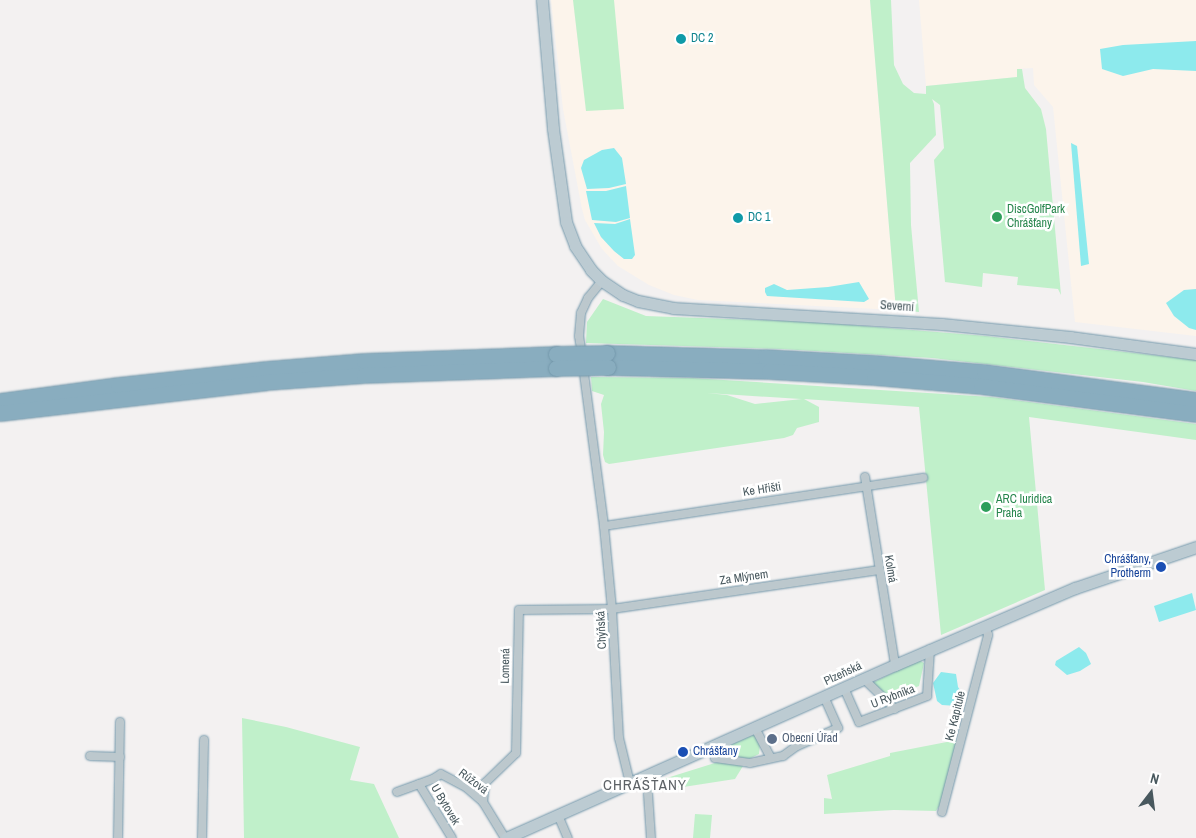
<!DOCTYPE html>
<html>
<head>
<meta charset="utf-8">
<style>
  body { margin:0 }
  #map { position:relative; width:1196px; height:838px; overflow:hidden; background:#f3f1f1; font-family:"Archivo Narrow",sans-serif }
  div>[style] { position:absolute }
  .commercial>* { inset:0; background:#fcf4eb }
  .green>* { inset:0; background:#c0f0ca }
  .water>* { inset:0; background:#8deaed }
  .roads { filter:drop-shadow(0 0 1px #7498ab) drop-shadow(0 0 1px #7498ab) }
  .street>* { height:8px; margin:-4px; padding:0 4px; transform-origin:4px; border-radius:4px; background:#bcc8cd }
  .secondary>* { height:11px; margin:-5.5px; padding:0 5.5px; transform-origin:5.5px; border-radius:5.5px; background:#bccbd2 }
  .highway>* { height:15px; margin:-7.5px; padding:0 7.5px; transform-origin:7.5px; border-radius:7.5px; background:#89adbf }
  .bridges { filter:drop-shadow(0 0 1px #7498ab) drop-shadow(0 0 1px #7498ab) }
  .highway-bridge>* { height:15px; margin:-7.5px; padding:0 7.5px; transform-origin:7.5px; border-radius:7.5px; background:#89adbf }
  .dots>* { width:14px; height:14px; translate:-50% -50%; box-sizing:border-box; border:2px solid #fff; border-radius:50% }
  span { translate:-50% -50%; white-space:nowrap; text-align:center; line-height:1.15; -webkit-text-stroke:5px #fff; paint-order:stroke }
  .culture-label { font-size:12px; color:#0d838f }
  .left { translate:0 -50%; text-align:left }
  .leisure-label { font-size:12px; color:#27864d }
  .street-label { font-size:12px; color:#48585e }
  .transit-label { font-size:12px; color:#164399 }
  .right { translate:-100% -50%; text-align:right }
  .service-label { font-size:12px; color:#4e5e75 }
  .quarter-label { font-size:15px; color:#5d6266; letter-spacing:1px }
  .north { position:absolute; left:1126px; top:768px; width:50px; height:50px; -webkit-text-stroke:4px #fff; paint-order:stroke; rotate:15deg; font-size:14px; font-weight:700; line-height:20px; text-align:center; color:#48585e }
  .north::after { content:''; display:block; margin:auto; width:18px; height:22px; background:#48585e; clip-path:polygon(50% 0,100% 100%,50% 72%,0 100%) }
</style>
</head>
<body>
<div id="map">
  <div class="commercial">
    <i style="clip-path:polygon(551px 0,870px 0,896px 310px,698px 300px,674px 295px,649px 285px,618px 266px,602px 249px,585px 220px,582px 209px,563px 109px)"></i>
    <i style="clip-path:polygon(919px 0,1196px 0,1196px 336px,1075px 322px,1053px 107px,1034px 85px,1033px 68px,1017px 69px,1017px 77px,926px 86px)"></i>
  </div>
  <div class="green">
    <i style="clip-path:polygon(573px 0,614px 0,624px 109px,586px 111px)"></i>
    <i style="clip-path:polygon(870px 0,891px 0,894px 65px,903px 84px,914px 93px,926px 94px,926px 86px,1017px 77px,1017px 69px,1022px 69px,1025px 88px,1041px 109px,1046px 129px,1061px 295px,1058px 289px,1017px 285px,1018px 277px,983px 273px,982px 287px,945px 282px,934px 160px,944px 148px,940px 105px,932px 99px,934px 104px,936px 135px,910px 163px,911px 225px,919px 312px,896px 310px)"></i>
    <i style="clip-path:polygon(603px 299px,646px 316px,815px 322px,986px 336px,1196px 360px,1196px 391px,1143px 382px,932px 358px,781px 349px,586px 343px,587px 322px)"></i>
    <i style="clip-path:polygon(evenodd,591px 377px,692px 378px,991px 397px,1196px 424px,1196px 440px,1029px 417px,1045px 590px,941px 635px,919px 407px,804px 399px,819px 407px,819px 422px,797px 428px,793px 435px,784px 438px,609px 464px,605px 462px,603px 455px,604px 432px,601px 404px,604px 395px,592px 391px,591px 377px,707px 393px,801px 399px,802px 399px,755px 404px,727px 395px,707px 393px)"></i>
    <i style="clip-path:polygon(919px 660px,924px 663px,919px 686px,889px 698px,872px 683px)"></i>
    <i style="clip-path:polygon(242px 718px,286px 727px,360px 747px,350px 780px,374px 784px,399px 838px,244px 838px)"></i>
    <i style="clip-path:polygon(755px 734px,760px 744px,759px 754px,747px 760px,723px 758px,718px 750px)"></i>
    <i style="clip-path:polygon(957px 740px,940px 805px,936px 811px,894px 810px,824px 814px,824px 798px,832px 799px,827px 775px,890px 756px,890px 753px)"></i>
    <i style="clip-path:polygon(718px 762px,743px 766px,735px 779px,651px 792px,654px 782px)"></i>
    <i style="clip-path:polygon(695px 814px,712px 815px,710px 838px,693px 838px)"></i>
  </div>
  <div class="water">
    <i style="clip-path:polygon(1196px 41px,1196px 71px,1153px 69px,1123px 76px,1102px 69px,1100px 49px,1123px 45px)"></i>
    <i style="clip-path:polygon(1071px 143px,1077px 146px,1089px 264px,1081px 266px)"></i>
    <i style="clip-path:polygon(614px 148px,622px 158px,626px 184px,609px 188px,587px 189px,581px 168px,584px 160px,602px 150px)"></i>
    <i style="clip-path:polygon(626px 186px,630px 218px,616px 222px,592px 220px,586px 191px,606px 191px)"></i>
    <i style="clip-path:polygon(630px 219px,635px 255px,632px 259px,624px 259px,614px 251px,601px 237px,594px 223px,615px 224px)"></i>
    <i style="clip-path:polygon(859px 282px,869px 299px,864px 302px,767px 296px,765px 292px,765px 288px,774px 284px,787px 290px,828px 287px)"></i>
    <i style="clip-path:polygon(1196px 289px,1196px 330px,1189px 328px,1174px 316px,1166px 303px,1184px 290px)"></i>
    <i style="clip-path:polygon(1192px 593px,1196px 610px,1159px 622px,1154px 606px)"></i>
    <i style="clip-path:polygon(1079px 647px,1086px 653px,1091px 664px,1080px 671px,1067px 675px,1055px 665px,1056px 661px)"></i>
    <i style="clip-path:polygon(941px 672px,956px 674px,958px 687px,965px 697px,957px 706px,942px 705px,937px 701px,933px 683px)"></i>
  </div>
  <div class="roads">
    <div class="street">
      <i style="left:582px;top:355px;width:19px;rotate:-99deg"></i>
      <i style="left:579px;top:336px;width:23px;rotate:-85deg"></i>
      <i style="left:581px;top:313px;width:17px;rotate:-65deg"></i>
      <i style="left:588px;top:298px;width:22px;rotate:-51deg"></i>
      <i style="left:583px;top:366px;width:161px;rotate:82.5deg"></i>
      <i style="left:604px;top:526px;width:83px;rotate:84.5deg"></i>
      <i style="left:612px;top:609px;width:129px;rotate:86.9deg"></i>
      <i style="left:619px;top:738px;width:46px;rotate:76.3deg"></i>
      <i style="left:865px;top:477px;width:190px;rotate:80.9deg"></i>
      <i style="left:604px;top:526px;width:323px;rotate:-8.6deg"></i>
      <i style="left:864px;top:679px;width:43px;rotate:44.1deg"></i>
      <i style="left:844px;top:688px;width:37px;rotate:66deg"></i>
      <i style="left:859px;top:722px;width:73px;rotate:-20.9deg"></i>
      <i style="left:927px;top:696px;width:47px;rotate:-86.3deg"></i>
      <i style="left:755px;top:728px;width:34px;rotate:62deg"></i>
      <i style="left:713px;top:747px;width:11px;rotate:80deg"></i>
      <i style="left:715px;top:758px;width:35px;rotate:8deg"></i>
      <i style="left:750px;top:763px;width:34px;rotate:-12deg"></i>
      <i style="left:783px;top:756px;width:17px;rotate:-36deg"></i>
      <i style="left:797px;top:746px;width:45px;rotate:-23.7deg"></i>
      <i style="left:838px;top:728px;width:34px;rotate:-114deg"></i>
      <i style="left:90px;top:756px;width:30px;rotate:2deg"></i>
      <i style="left:419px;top:784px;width:63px;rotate:58.6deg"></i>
      <i style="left:397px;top:792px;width:38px;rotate:-20deg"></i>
      <i style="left:433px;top:779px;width:9px;rotate:-32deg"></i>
      <i style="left:441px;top:774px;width:30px;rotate:28deg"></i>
      <i style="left:467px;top:788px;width:21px;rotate:41deg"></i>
      <i style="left:483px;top:802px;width:42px;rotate:58.6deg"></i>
      <i style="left:648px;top:794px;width:44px;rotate:86.1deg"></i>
      <i style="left:483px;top:802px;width:19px;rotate:-84deg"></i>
      <i style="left:485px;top:783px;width:43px;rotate:-44.1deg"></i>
      <i style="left:516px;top:753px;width:143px;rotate:-88.8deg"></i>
      <i style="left:519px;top:610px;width:93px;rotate:-0.6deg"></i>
      <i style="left:612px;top:609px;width:270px;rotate:-8.3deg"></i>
      <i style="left:942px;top:812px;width:183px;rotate:-75.4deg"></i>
      <i style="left:988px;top:635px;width:9px;rotate:-108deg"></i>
      <i style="left:558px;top:815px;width:25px;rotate:67deg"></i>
      <i style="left:118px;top:838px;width:116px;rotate:-89deg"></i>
      <i style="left:202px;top:838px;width:98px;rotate:-88.8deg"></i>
    </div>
    <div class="secondary">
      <i style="left:542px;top:0;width:129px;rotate:85.1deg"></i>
      <i style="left:553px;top:129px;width:94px;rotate:82deg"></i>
      <i style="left:566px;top:222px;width:26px;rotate:69deg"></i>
      <i style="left:575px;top:246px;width:29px;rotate:56deg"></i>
      <i style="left:591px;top:270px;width:16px;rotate:45deg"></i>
      <i style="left:602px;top:281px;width:25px;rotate:34deg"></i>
      <i style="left:623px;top:295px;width:16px;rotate:22deg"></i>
      <i style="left:638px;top:301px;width:36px;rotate:11deg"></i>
      <i style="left:673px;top:308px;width:269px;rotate:3.4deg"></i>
      <i style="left:942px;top:324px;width:129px;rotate:5.8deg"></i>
      <i style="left:1070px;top:337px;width:127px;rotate:7.7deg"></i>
      <i style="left:506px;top:838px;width:426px;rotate:-24deg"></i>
      <i style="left:895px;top:665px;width:196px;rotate:-23.2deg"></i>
      <i style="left:1075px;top:588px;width:128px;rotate:-18.7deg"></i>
    </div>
    <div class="highway">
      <i style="left:607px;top:353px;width:158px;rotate:1.5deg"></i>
      <i style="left:765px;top:357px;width:110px;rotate:3.1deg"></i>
      <i style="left:875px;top:363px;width:109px;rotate:4.7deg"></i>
      <i style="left:984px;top:372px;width:214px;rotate:7.5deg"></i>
      <i style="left:608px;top:367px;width:161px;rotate:1.4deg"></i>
      <i style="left:769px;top:371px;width:105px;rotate:3.3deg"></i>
      <i style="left:874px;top:377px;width:107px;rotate:4.8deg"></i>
      <i style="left:981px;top:386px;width:217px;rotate:7.4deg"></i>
      <i style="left:0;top:401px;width:119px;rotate:-7.7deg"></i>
      <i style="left:118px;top:385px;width:149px;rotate:-6.2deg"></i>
      <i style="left:266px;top:369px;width:98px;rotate:-4.7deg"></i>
      <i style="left:364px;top:361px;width:192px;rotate:-2.1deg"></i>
      <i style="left:0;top:413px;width:268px;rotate:-6.6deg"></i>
      <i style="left:266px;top:382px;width:98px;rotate:-4.1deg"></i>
      <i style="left:364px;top:375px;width:192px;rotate:-2.1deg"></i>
    </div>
  </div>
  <div class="bridges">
    <div class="highway-bridge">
      <i style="left:556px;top:354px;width:51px;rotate:-1.1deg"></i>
      <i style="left:556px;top:368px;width:52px;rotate:-1.1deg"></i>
    </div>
  </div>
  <div class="dots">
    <i style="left:681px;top:39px;background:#0f9aa8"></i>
    <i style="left:997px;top:217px;background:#2e9e5b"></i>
    <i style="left:738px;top:218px;background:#0f9aa8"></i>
    <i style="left:986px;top:507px;background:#2e9e5b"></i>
    <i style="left:1161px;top:567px;background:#1a4fb4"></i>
    <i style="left:772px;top:739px;background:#5c6f8a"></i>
    <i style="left:683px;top:752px;background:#1a4fb4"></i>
  </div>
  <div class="culture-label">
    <span class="left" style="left:691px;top:39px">DC 2</span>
    <span class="left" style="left:748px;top:218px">DC 1</span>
  </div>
  <div class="leisure-label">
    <span class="left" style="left:1007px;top:217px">DiscGolfPark<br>Chrášťany</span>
    <span class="left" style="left:996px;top:507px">ARC Iuridica<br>Praha</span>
  </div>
  <div class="street-label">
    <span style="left:897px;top:307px;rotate:4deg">Severní</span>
    <span style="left:762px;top:490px;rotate:-9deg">Ke Hřišti</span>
    <span style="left:890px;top:569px;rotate:81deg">Kolmá</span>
    <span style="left:744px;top:578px;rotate:-8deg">Za Mlýnem</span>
    <span style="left:602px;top:630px;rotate:-93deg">Chýňská</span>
    <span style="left:506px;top:666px;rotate:-89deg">Lomená</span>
    <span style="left:843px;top:674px;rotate:-25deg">Plzeňská</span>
    <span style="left:893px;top:697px;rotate:-21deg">U Rybníka</span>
    <span style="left:956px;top:716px;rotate:-76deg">Ke Kapitule</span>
    <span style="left:473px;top:782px;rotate:37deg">Růžová</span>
    <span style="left:445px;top:805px;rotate:59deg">U Bytovek</span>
  </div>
  <div class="transit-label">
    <span class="right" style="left:1151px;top:567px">Chrášťany,<br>Protherm</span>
    <span class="left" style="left:693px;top:752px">Chrášťany</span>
  </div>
  <div class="service-label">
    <span class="left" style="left:782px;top:739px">Obecní Úřad</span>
  </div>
  <div class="quarter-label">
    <span style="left:645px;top:785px">CHRÁŠŤANY</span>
  </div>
  <div class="north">N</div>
</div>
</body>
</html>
